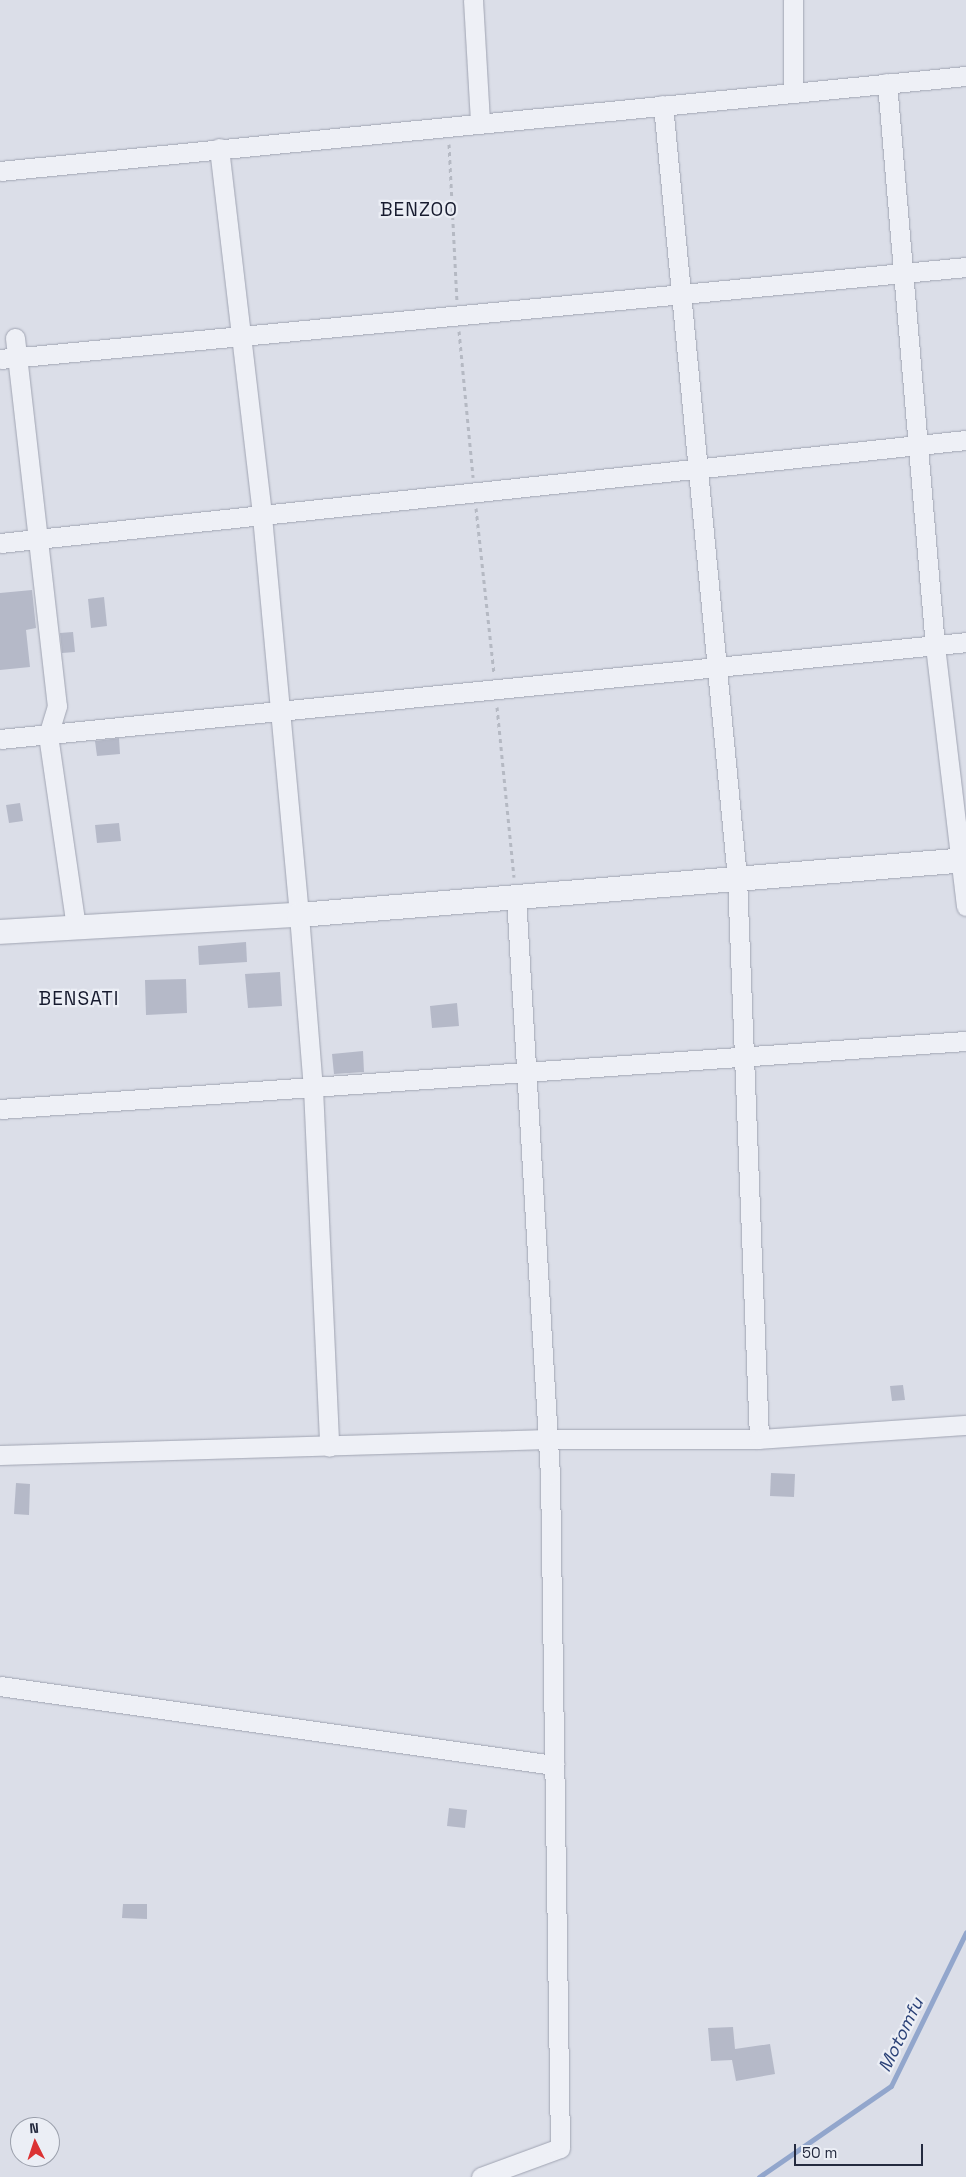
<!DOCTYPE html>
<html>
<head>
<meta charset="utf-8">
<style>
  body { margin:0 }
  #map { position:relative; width:966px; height:2177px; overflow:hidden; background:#dbdee8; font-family:"Space Grotesk",sans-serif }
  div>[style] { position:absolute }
  .stream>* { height:5px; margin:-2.5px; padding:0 2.5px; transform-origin:2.5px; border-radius:2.5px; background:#92a6cc }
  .building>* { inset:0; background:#b5b9c8 }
  .path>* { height:3px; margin-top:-1.5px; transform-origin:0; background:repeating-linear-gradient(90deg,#b5b9c3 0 4px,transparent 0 8px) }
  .roads { filter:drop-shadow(0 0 1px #a0a4b2) drop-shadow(0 0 1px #a0a4b2) }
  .minor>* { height:19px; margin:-9.5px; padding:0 9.5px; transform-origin:9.5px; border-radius:9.5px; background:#eef0f6 }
  .tertiary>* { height:24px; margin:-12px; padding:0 12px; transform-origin:12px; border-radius:12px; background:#eef0f6 }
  span { translate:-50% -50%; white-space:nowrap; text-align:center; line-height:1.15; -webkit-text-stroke:4.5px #ebeef5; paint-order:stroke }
  .water-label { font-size:18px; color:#2a4177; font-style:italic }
  .quarter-label { font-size:19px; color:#171b2f; letter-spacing:1px }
  .north { position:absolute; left:10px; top:2117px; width:50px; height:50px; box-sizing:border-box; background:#ebeef5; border:1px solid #9ba0ac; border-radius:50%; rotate:356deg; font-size:14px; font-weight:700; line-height:20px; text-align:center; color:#242a3f }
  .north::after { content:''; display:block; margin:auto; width:18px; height:22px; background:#db3233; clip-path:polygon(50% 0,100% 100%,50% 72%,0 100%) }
  .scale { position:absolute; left:794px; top:2144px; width:129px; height:22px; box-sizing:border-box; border:2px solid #242a3f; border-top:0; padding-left:6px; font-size:15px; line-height:18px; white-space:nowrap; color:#242a3f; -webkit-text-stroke:4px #ebeef5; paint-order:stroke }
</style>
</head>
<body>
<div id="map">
  <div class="stream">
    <i style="left:759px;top:2177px;width:160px;rotate:-34.6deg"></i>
    <i style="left:891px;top:2086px;width:171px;rotate:-64deg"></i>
  </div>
  <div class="building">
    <i style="clip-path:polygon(32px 590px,36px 628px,26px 630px,30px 667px,0 670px,0 593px)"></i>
    <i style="clip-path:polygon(104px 597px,107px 626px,91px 628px,88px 599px)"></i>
    <i style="clip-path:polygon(73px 632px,75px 652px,62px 653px,60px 633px)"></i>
    <i style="clip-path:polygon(119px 738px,120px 754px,97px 756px,95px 741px)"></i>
    <i style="clip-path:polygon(20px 803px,23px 821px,9px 823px,6px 805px)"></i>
    <i style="clip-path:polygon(119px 823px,121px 841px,97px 843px,95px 825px)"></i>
    <i style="clip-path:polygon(246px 942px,247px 962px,199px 965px,198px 946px)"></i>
    <i style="clip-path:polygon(280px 972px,282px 1006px,248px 1008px,245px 974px)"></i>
    <i style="clip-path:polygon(186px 979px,187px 1013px,146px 1015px,145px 980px)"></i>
    <i style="clip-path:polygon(457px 1003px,459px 1026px,432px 1028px,430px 1006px)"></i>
    <i style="clip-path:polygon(363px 1051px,364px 1072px,334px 1074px,332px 1054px)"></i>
    <i style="clip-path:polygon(903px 1385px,905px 1400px,892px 1401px,890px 1386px)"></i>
    <i style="clip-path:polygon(771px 1473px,795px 1474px,794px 1497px,770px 1496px)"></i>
    <i style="clip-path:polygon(16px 1483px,30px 1484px,29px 1515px,14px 1514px)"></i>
    <i style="clip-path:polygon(449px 1808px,467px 1810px,465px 1828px,447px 1826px)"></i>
    <i style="clip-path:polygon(123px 1904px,147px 1904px,147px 1919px,122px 1918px)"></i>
    <i style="clip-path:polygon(733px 2027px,735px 2049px,770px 2044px,775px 2074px,736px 2081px,732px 2060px,711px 2061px,708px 2028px)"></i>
  </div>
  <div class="path">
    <i style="left:449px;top:144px;width:156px;rotate:87.1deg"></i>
    <i style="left:459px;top:331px;width:147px;rotate:84.5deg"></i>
    <i style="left:476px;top:508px;width:166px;rotate:83.8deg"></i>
    <i style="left:497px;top:707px;width:171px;rotate:84.3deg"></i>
  </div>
  <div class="roads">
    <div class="minor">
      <i style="left:473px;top:0;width:123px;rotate:86.7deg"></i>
      <i style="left:793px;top:0;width:93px;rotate:90deg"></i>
      <i style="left:887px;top:83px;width:565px;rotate:85.13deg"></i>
      <i style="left:935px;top:646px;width:262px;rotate:83.2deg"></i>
      <i style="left:663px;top:105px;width:777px;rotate:84.53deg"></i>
      <i style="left:737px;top:878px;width:561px;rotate:87.75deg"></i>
      <i style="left:219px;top:148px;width:371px;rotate:83.3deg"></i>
      <i style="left:262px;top:516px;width:401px;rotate:84.7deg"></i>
      <i style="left:299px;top:915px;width:174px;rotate:85.4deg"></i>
      <i style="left:313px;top:1088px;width:359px;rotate:87.4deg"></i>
      <i style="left:0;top:171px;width:971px;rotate:-5.62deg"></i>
      <i style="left:15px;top:338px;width:370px;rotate:83.5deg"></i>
      <i style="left:57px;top:706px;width:30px;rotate:107deg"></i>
      <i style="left:48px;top:735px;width:194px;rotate:81.7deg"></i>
      <i style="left:0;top:359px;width:970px;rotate:-5.44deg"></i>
      <i style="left:0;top:543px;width:971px;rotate:-6.09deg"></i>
      <i style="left:0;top:739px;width:971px;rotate:-5.73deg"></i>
      <i style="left:0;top:1109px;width:968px;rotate:-4.03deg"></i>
      <i style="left:0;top:1455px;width:548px;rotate:-1.67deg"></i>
      <i style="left:548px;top:1439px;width:211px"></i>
      <i style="left:759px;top:1439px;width:207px;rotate:-3.9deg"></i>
      <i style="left:0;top:1686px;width:560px;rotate:8.12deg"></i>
      <i style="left:481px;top:2177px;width:84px;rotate:-20.2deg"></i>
      <i style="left:560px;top:2148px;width:673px;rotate:-90.85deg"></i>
      <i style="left:550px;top:1475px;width:580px;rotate:-93.36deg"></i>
    </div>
    <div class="tertiary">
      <i style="left:0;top:932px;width:299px;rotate:-3.3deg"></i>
      <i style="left:299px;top:915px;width:669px;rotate:-4.71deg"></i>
    </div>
  </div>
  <div class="water-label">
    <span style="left:901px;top:2035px;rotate:-64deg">Motomfu</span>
  </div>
  <div class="quarter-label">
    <span style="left:419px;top:210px">BENZOO</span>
    <span style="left:79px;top:999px">BENSATI</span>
  </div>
  <div class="north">N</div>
  <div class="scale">50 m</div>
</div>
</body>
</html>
